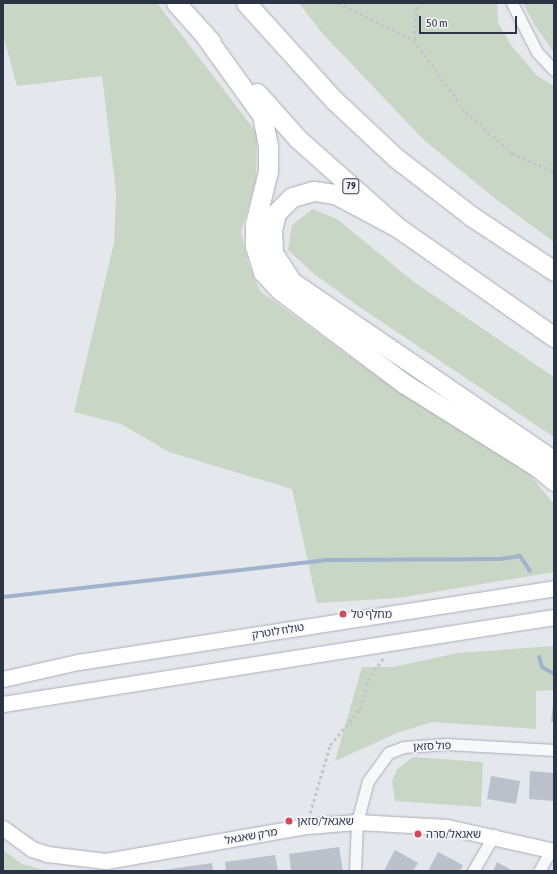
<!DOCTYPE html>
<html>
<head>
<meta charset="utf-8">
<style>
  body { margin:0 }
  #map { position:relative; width:557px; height:874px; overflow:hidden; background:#e4e7ec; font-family:"Asap Condensed","Noto Sans Hebrew",sans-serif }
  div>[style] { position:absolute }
  .green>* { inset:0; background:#c9d6c5 }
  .stream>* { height:4px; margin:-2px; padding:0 2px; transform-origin:2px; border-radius:2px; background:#9fb4cc }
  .building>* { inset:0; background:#bbc0ca }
  .path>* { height:2.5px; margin-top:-1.25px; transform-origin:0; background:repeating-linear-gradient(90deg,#c2c5cb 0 3px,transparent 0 6px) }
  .roads { filter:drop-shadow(0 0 1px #a9aeb7) drop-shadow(0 0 1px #a9aeb7) }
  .street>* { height:11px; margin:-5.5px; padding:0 5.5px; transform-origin:5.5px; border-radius:5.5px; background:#f7f8fa }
  .secondary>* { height:15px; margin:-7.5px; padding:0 7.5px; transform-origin:7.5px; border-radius:7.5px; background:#fff }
  .highway>* { height:19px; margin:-9.5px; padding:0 9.5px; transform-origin:9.5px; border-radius:9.5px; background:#fff }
  .dots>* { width:11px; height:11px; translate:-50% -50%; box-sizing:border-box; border:2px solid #f4f6f9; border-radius:50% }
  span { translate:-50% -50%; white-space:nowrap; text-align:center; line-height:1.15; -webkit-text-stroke:3px #f4f6f9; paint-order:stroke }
  .shield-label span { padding:1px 3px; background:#f4f6f9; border:1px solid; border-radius:3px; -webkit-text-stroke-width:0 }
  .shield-label { font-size:10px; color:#2b3445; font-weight:700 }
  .poi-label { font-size:11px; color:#2b3445 }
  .left { translate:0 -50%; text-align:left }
  .street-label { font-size:11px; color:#2b3445 }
  .frame { position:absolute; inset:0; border:4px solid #2b3445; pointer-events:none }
  .scale { position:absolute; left:419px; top:16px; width:98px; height:18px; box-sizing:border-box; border:2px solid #2b3445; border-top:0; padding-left:5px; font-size:12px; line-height:14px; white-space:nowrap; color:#2b3445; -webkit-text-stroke:3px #f4f6f9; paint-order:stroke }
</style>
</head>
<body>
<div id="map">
  <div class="green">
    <i style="clip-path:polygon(3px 3px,157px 3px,257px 133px,256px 180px,241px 232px,248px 263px,260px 291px,378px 377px,526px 470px,554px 504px,554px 572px,398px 598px,317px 603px,292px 489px,169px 452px,121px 424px,74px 412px,114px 243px,116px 192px,102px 76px,17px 86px,3px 35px)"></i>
    <i style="clip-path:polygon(299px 3px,497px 3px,498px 23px,511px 45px,537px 76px,554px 86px,554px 242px,493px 197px,424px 140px,322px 33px)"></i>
    <i style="clip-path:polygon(523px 3px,554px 3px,554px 53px,534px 24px)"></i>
    <i style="clip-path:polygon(313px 209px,337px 219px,414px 282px,554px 377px,554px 437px,358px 306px,313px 273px,288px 250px,292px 225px)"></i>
    <i style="clip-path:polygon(554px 646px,554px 690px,536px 691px,536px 729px,432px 722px,397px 733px,335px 761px,362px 667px,393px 667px,458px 653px)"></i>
    <i style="clip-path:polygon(413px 757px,483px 762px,481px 807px,395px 801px,392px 781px,397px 769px)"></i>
    <i style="clip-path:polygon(3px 850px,22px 864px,48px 871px,3px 871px)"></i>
  </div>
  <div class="stream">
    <i style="left:3px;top:597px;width:326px;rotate:-6.5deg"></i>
    <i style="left:327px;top:560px;width:174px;rotate:-0.3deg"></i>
    <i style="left:501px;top:559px;width:19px;rotate:-9deg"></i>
    <i style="left:520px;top:556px;width:18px;rotate:56deg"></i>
    <i style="left:539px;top:657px;width:10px;rotate:73deg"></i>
    <i style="left:542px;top:667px;width:14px;rotate:30deg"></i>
  </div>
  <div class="building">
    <i style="clip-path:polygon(554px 697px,554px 722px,551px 722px)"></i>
    <i style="clip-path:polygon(530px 771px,554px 773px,554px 801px,529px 799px)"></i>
    <i style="clip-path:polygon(491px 776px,520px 781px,516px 804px,487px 799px)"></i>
    <i style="clip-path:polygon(339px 847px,343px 871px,291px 871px,289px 854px)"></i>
    <i style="clip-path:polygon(395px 850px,418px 863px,413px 871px,384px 871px)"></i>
    <i style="clip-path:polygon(438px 852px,463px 865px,460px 871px,428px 871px)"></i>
    <i style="clip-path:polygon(275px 855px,278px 871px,226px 871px,225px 862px)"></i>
    <i style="clip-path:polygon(497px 862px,513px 871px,493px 871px)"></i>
    <i style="clip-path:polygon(212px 863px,213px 871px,163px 871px,163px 870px)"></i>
  </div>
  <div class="path">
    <i style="left:338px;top:3px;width:85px;rotate:26deg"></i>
    <i style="left:414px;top:40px;width:89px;rotate:54.2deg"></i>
    <i style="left:466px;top:112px;width:62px;rotate:41.7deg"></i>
    <i style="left:512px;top:153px;width:46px;rotate:24.3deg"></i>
    <i style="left:414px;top:40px;width:37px;rotate:-85deg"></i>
    <i style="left:310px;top:813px;width:71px;rotate:-73.6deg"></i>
    <i style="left:330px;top:745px;width:47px;rotate:-50.2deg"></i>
    <i style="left:360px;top:709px;width:35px;rotate:-74deg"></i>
    <i style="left:370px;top:675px;width:22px;rotate:-51deg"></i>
  </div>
  <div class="roads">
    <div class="street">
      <i style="left:512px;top:3px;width:55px;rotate:63deg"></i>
      <i style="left:537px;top:52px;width:25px;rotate:47deg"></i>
      <i style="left:355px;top:871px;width:49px;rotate:-87.7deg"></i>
      <i style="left:357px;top:822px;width:42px;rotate:-75deg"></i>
      <i style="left:368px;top:781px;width:34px;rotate:-54deg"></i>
      <i style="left:388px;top:753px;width:17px;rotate:-21deg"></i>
      <i style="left:404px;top:747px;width:43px;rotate:-4deg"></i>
      <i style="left:447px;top:744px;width:107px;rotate:3.2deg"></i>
      <i style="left:473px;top:871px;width:42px;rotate:-59.7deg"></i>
      <i style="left:539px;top:871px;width:24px;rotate:-60deg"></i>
    </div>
    <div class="secondary">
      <i style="left:3px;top:679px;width:77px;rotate:-12.8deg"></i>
      <i style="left:78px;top:662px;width:482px;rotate:-8.8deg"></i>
      <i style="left:3px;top:704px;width:558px;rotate:-8.97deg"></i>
      <i style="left:3px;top:828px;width:36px;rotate:36deg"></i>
      <i style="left:32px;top:849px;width:16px;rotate:18deg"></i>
      <i style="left:47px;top:854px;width:59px;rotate:6.8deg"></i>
      <i style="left:106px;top:861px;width:204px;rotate:-9.9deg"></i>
      <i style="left:307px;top:826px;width:50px;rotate:-4.6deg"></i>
      <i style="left:357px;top:822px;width:90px;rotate:3.2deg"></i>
      <i style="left:447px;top:827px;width:110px;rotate:12.6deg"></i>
    </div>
    <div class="highway">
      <i style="left:176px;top:3px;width:52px;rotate:48.1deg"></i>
      <i style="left:246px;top:3px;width:131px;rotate:47.8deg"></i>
      <i style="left:334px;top:100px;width:85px;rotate:43.1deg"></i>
      <i style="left:396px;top:158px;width:95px;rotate:37.7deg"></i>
      <i style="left:471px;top:216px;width:100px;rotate:33.5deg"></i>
      <i style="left:203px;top:33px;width:101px;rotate:54.3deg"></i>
      <i style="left:262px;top:115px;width:33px;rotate:79deg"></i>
      <i style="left:268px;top:147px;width:24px;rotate:90deg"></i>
      <i style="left:268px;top:171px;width:55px;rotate:103.8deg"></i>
      <i style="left:255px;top:224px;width:22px;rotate:90deg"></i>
      <i style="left:255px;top:246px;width:27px;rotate:73deg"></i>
      <i style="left:263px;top:272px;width:26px;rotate:47deg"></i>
      <i style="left:281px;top:291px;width:155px;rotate:36.9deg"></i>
      <i style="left:405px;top:384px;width:158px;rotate:32.1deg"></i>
      <i style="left:539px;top:468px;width:20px;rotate:41deg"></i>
      <i style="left:257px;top:93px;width:62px;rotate:48.3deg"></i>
      <i style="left:298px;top:139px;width:132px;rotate:41.6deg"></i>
      <i style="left:397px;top:227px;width:192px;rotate:35deg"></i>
      <i style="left:397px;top:227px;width:70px;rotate:-152deg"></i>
      <i style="left:335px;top:194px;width:22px;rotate:-172deg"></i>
      <i style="left:313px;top:191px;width:22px;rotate:164deg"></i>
      <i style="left:292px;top:197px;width:23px;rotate:135deg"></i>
      <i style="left:276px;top:213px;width:18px;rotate:103deg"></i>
      <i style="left:272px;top:231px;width:22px;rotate:87deg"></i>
      <i style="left:273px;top:253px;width:35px;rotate:57deg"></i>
      <i style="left:292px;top:282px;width:317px;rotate:34.3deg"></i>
    </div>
  </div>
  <div class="dots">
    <i style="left:343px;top:614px;background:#d1495b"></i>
    <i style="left:289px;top:821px;background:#d1495b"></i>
    <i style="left:418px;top:834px;background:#d1495b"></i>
  </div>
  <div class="shield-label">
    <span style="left:351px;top:186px">79</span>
  </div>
  <div class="poi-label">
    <span class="left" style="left:351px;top:614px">מחלף טל</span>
    <span class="left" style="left:297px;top:821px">שאגאל/סזאן</span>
    <span class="left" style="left:426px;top:834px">שאגאל/סרה</span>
  </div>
  <div class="street-label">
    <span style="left:278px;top:631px;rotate:-9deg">טולוז לוטרק</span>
    <span style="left:432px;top:746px;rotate:-2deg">פול סזאן</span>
    <span style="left:251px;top:836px;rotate:-10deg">מרק שאגאל</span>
  </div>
  <div class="frame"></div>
  <div class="scale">50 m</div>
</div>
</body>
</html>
